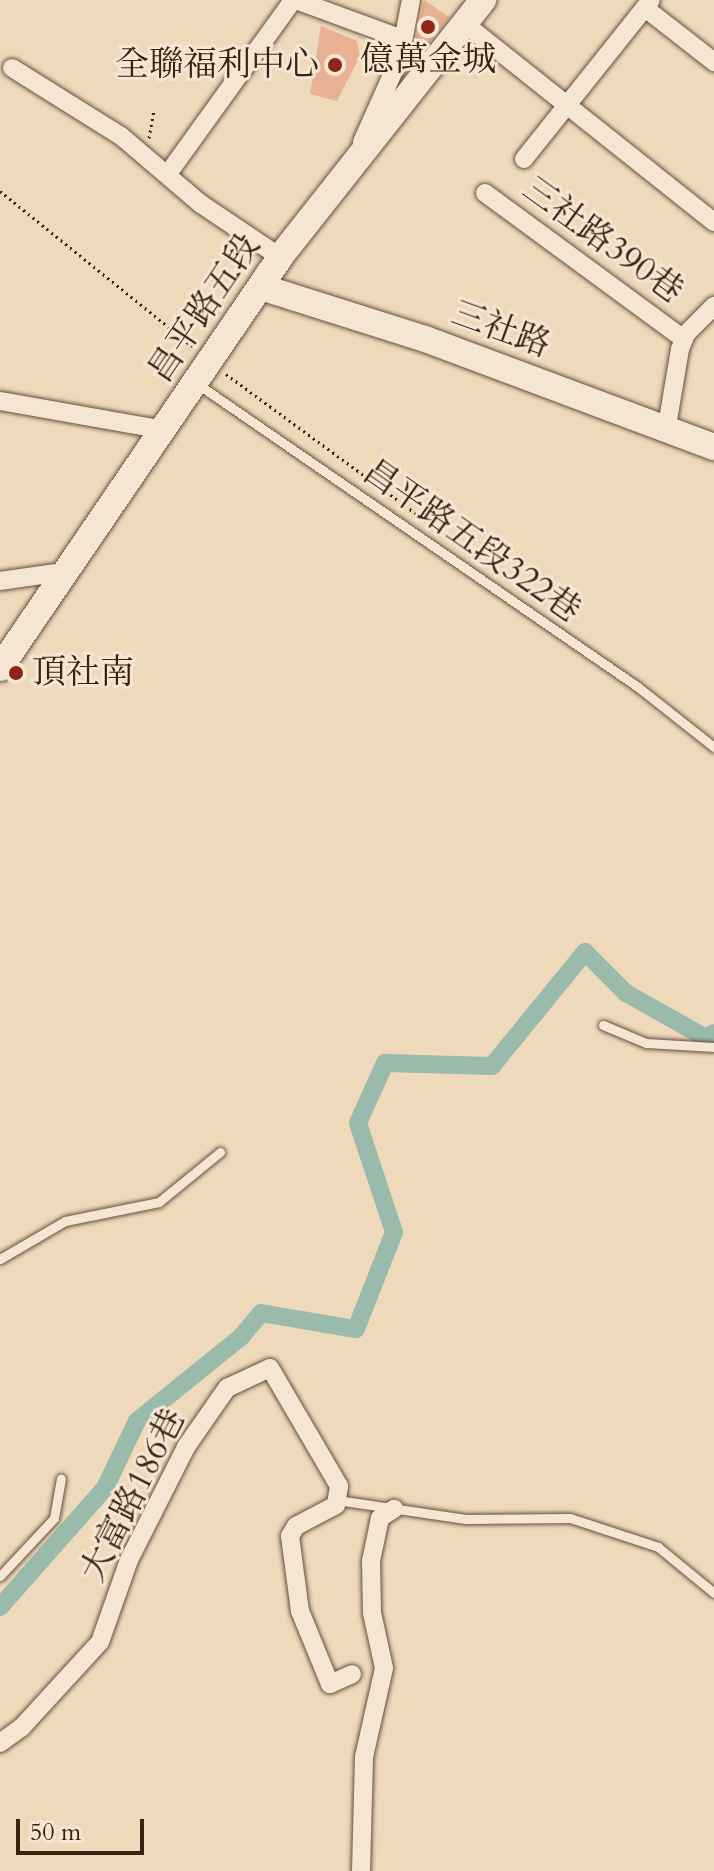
<!DOCTYPE html>
<html>
<head>
<meta charset="utf-8">
<style>
  body { margin:0 }
  #map { position:relative; width:714px; height:1871px; overflow:hidden; background:#efd9bb; font-family:Cardo,"Noto Serif TC",serif }
  div>[style] { position:absolute }
  .canal>* { height:18px; margin:-9px; padding:0 9px; transform-origin:9px; border-radius:9px; background:#9abaac }
  .building>* { inset:0; background:#e9b194 }
  .path>* { height:3px; margin-top:-1.5px; transform-origin:0; background:repeating-linear-gradient(90deg,#382212 0 2px,transparent 0 6px) }
  .roads { filter:drop-shadow(0 0 2px #66503c) drop-shadow(0 0 2px #66503c) }
  .lane>* { height:9px; margin:-4.5px; padding:0 4.5px; transform-origin:4.5px; border-radius:4.5px; background:#f5e6d3 }
  .street>* { height:18px; margin:-9px; padding:0 9px; transform-origin:9px; border-radius:9px; background:#f5e6d3 }
  .secondary>* { height:26px; margin:-13px; padding:0 13px; transform-origin:13px; border-radius:13px; background:#f5e6d3 }
  .dots>* { width:22px; height:22px; translate:-50% -50%; box-sizing:border-box; border:4px solid #f5e6d3; border-radius:50% }
  span { translate:-50% -50%; white-space:nowrap; text-align:center; line-height:1.15; -webkit-text-stroke:6px #f5e6d3; paint-order:stroke }
  .poi-label { font-size:34px; color:#382212 }
  .right { translate:-100% -50%; text-align:right }
  .left { translate:0 -50%; text-align:left }
  .street-label { font-size:34px; color:#382212 }
  .scale { position:absolute; left:16px; top:1819px; width:128px; height:36px; box-sizing:border-box; border:4px solid #382212; border-top:0; padding-left:10px; font-size:24px; line-height:28px; white-space:nowrap; color:#382212; -webkit-text-stroke:6px #f5e6d3; paint-order:stroke }
</style>
</head>
<body>
<div id="map">
  <div class="canal">
    <i style="left:0;top:1607px;width:159px;rotate:-48.6deg"></i>
    <i style="left:105px;top:1488px;width:74px;rotate:-64.5deg"></i>
    <i style="left:137px;top:1421px;width:134px;rotate:-38.9deg"></i>
    <i style="left:241px;top:1337px;width:31px;rotate:-50deg"></i>
    <i style="left:261px;top:1313px;width:96px;rotate:9.6deg"></i>
    <i style="left:356px;top:1329px;width:104px;rotate:-68.6deg"></i>
    <i style="left:394px;top:1232px;width:115px;rotate:-108.3deg"></i>
    <i style="left:358px;top:1123px;width:66px;rotate:-65.8deg"></i>
    <i style="left:385px;top:1063px;width:107px;rotate:1.6deg"></i>
    <i style="left:492px;top:1066px;width:147px;rotate:-50.8deg"></i>
    <i style="left:585px;top:952px;width:58px;rotate:45deg"></i>
    <i style="left:626px;top:993px;width:92px;rotate:29.4deg"></i>
    <i style="left:706px;top:1038px;width:9px;rotate:-32deg"></i>
  </div>
  <div class="building">
    <i style="clip-path:polygon(424px 0,449px 17px,427px 46px,416px 39px)"></i>
    <i style="clip-path:polygon(321px 26px,357px 41px,360px 56px,337px 101px,310px 94px)"></i>
  </div>
  <div class="path">
    <i style="left:149px;top:138px;width:27px;rotate:-80deg"></i>
    <i style="left:0;top:191px;width:247px;rotate:38.9deg"></i>
    <i style="left:226px;top:374px;width:316px;rotate:36.3deg"></i>
  </div>
  <div class="roads">
    <div class="lane">
      <i style="left:403px;top:40px;width:37px;rotate:38deg"></i>
      <i style="left:196px;top:383px;width:536px;rotate:34.52deg"></i>
      <i style="left:638px;top:687px;width:97px;rotate:38.3deg"></i>
      <i style="left:603px;top:1025px;width:47px;rotate:22.7deg"></i>
      <i style="left:646px;top:1043px;width:68px;rotate:3.4deg"></i>
      <i style="left:0;top:1259px;width:75px;rotate:-30.3deg"></i>
      <i style="left:65px;top:1221px;width:96px;rotate:-11.4deg"></i>
      <i style="left:159px;top:1202px;width:79px;rotate:-39.3deg"></i>
      <i style="left:337px;top:1500px;width:130px;rotate:8.4deg"></i>
      <i style="left:466px;top:1519px;width:104px;rotate:-0.6deg"></i>
      <i style="left:570px;top:1518px;width:93px;rotate:18.2deg"></i>
      <i style="left:658px;top:1547px;width:72px;rotate:39.4deg"></i>
      <i style="left:0;top:1576px;width:79px;rotate:-47deg"></i>
      <i style="left:54px;top:1518px;width:40px;rotate:-80deg"></i>
    </div>
    <div class="street">
      <i style="left:296px;top:0;width:113px;rotate:20.2deg"></i>
      <i style="left:645px;top:8px;width:88px;rotate:38deg"></i>
      <i style="left:465px;top:24px;width:318px;rotate:38.5deg"></i>
      <i style="left:12px;top:68px;width:128px;rotate:32deg"></i>
      <i style="left:121px;top:136px;width:105px;rotate:40.4deg"></i>
      <i style="left:201px;top:204px;width:95px;rotate:33.9deg"></i>
      <i style="left:362px;top:142px;width:93px;rotate:-65.9deg"></i>
      <i style="left:400px;top:57px;width:58px;rotate:-79.1deg"></i>
      <i style="left:524px;top:159px;width:203px;rotate:-51.4deg"></i>
      <i style="left:167px;top:175px;width:216px;rotate:-54.2deg"></i>
      <i style="left:485px;top:193px;width:247px;rotate:36.3deg"></i>
      <i style="left:0;top:401px;width:167px;rotate:10deg"></i>
      <i style="left:667px;top:426px;width:78px;rotate:-80.4deg"></i>
      <i style="left:680px;top:349px;width:16px;rotate:-68deg"></i>
      <i style="left:686px;top:334px;width:40px;rotate:-45deg"></i>
      <i style="left:0;top:581px;width:64px;rotate:-8.1deg"></i>
      <i style="left:0;top:1743px;width:27px;rotate:-36deg"></i>
      <i style="left:22px;top:1727px;width:115px;rotate:-47.5deg"></i>
      <i style="left:100px;top:1642px;width:87px;rotate:-70.5deg"></i>
      <i style="left:129px;top:1560px;width:127px;rotate:-63.2deg"></i>
      <i style="left:186px;top:1447px;width:72px;rotate:-55.2deg"></i>
      <i style="left:227px;top:1388px;width:47px;rotate:-24.9deg"></i>
      <i style="left:270px;top:1368px;width:137px;rotate:59.7deg"></i>
      <i style="left:339px;top:1486px;width:19px;rotate:99deg"></i>
      <i style="left:336px;top:1505px;width:45px;rotate:152.3deg"></i>
      <i style="left:296px;top:1526px;width:12px;rotate:121deg"></i>
      <i style="left:290px;top:1536px;width:76px;rotate:82.4deg"></i>
      <i style="left:300px;top:1611px;width:79px;rotate:67.7deg"></i>
      <i style="left:330px;top:1684px;width:24px;rotate:-24deg"></i>
      <i style="left:361px;top:1871px;width:114px;rotate:-88.5deg"></i>
      <i style="left:364px;top:1757px;width:91px;rotate:-77.3deg"></i>
      <i style="left:384px;top:1668px;width:56px;rotate:-102.3deg"></i>
      <i style="left:372px;top:1613px;width:52px;rotate:-91.1deg"></i>
      <i style="left:371px;top:1561px;width:44px;rotate:-78.2deg"></i>
      <i style="left:380px;top:1518px;width:17px;rotate:-33deg"></i>
    </div>
    <div class="secondary">
      <i style="left:261px;top:287px;width:172px;rotate:17.6deg"></i>
      <i style="left:425px;top:339px;width:309px;rotate:20.5deg"></i>
      <i style="left:0;top:668px;width:497px;rotate:-55.7deg"></i>
      <i style="left:280px;top:257px;width:328px;rotate:-51.7deg"></i>
    </div>
  </div>
  <div class="dots">
    <i style="left:428px;top:27px;background:#8f2418"></i>
    <i style="left:335px;top:65px;background:#8f2418"></i>
    <i style="left:16px;top:673px;background:#8f2418"></i>
  </div>
  <div class="poi-label">
    <span style="left:428px;top:60px">億萬金城</span>
    <span class="right" style="left:319px;top:65px">全聯福利中心</span>
    <span class="left" style="left:32px;top:673px">頂社南</span>
  </div>
  <div class="street-label">
    <span style="left:603px;top:240px;rotate:36deg">三社路390巷</span>
    <span style="left:204px;top:308px;rotate:-56deg">昌平路五段</span>
    <span style="left:501px;top:329px;rotate:20deg">三社路</span>
    <span style="left:472px;top:541px;rotate:35deg">昌平路五段322巷</span>
    <span style="left:133px;top:1495px;rotate:-63deg">大富路186巷</span>
  </div>
  <div class="scale">50 m</div>
</div>
</body>
</html>
